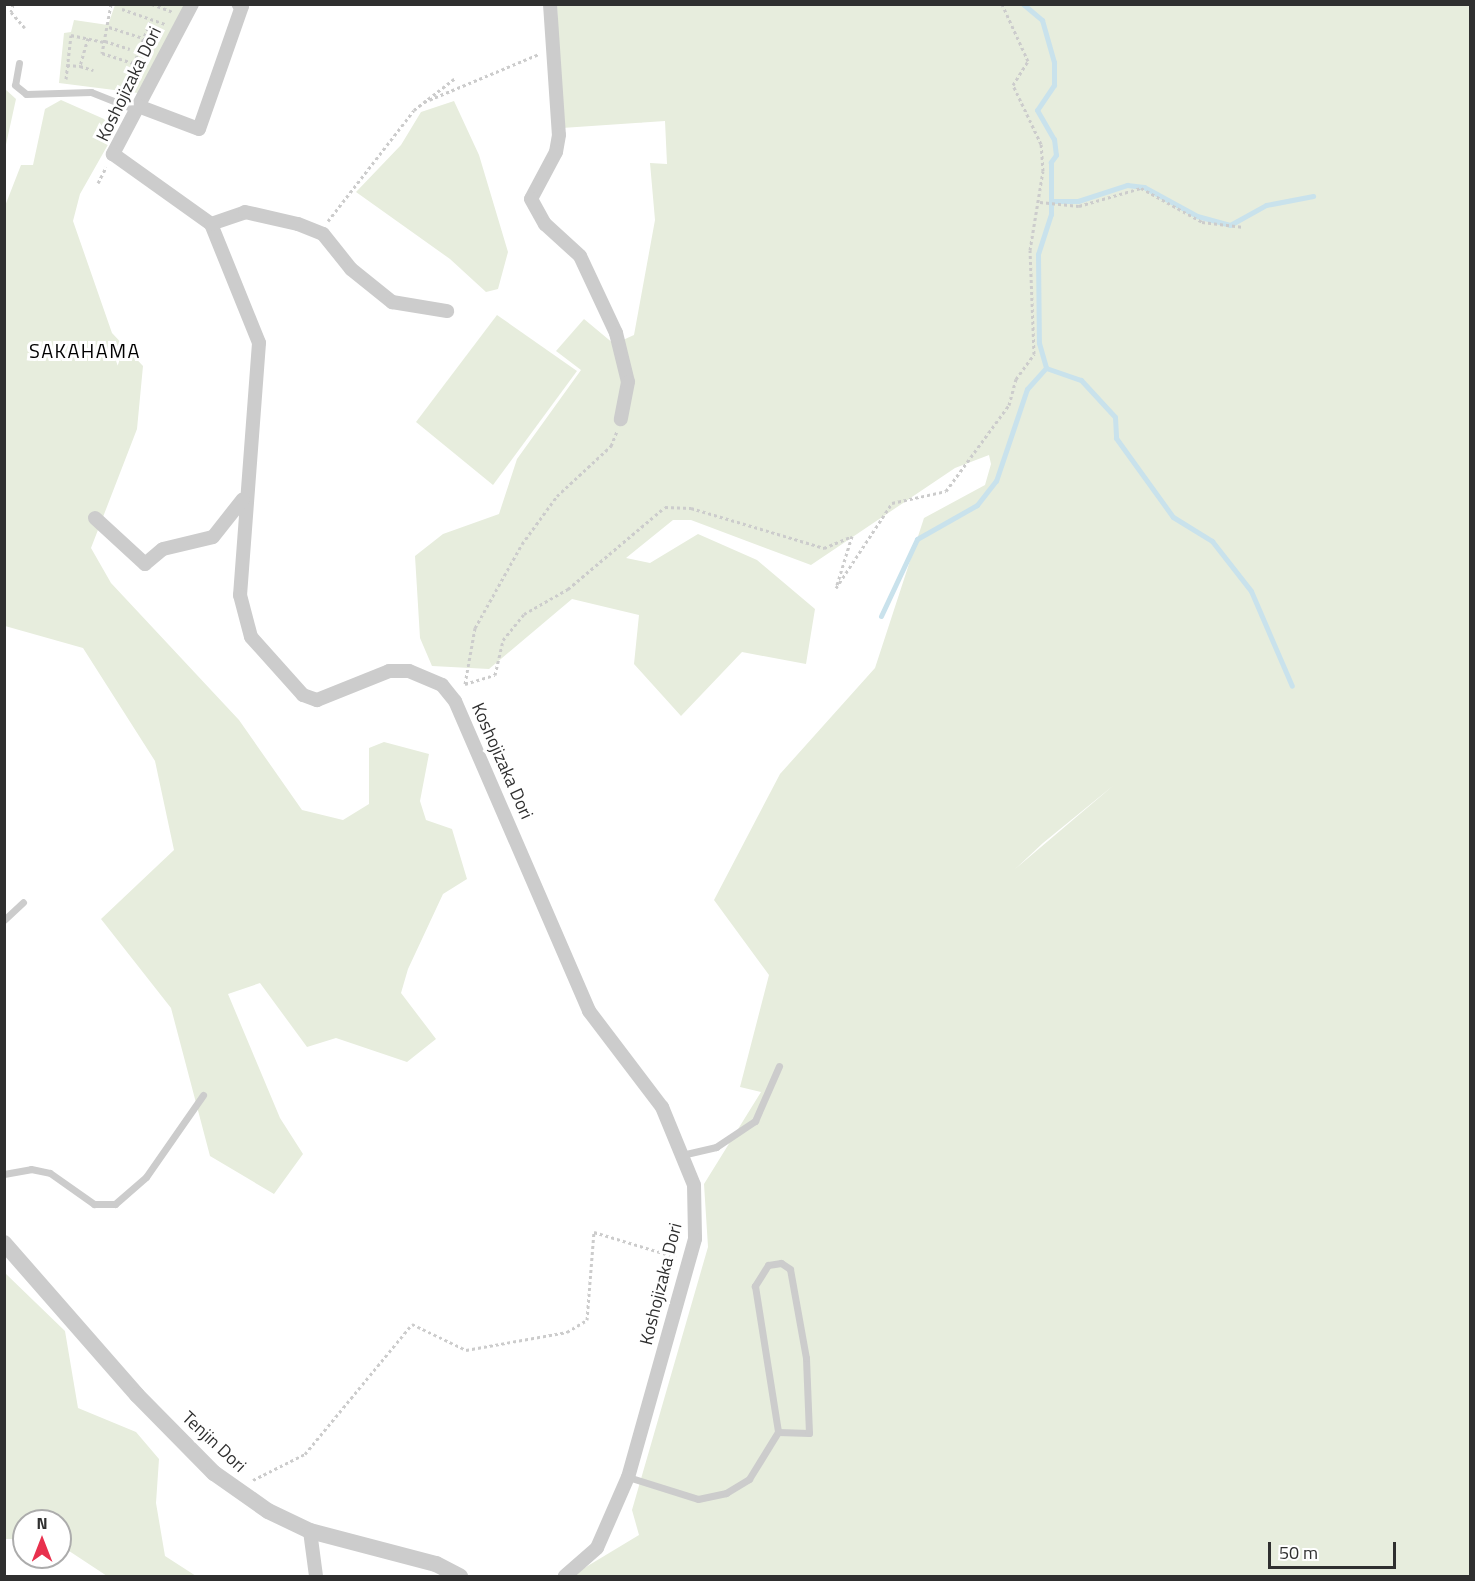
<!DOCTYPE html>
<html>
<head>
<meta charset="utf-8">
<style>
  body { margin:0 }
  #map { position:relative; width:1475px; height:1581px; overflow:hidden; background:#fff; font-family:"Titillium Web",sans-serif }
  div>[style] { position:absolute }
  .green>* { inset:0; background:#e7eddd }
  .stream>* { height:5px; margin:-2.5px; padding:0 2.5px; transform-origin:2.5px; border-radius:2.5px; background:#c9e2ec }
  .path>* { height:3px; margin-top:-1.5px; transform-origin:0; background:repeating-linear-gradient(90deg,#ccc 0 3px,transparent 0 6px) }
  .service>* { height:7px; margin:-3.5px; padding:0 3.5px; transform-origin:3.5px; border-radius:3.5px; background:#ccc }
  .minor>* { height:14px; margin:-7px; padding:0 7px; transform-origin:7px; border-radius:7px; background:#ccc }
  .tertiary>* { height:16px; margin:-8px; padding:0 8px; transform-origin:8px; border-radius:8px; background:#ccc }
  span { translate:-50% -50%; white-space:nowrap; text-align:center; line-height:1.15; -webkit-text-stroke:6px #fff; paint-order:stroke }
  .street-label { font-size:18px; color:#2f2f2f }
  .neighbourhood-label { font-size:20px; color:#000; letter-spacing:1.5px }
  .frame { position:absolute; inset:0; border:6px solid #2f2f2f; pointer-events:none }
  .north { position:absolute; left:12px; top:1509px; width:60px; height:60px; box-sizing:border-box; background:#fff; border:2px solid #acacac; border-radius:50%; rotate:0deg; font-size:16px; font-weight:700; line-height:24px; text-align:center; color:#2f2f2f }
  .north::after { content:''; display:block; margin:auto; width:21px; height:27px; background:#e8304d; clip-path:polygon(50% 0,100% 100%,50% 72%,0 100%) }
  .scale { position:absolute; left:1268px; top:1542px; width:128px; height:27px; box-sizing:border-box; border:3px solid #2f2f2f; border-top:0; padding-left:8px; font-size:18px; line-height:21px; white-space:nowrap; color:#2f2f2f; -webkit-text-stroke:4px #fff; paint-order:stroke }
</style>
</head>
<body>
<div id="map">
  <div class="green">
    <i style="clip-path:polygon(115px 5px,185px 5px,138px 93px,59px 83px,64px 33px,71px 32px,74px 20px,108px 25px)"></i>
    <i style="clip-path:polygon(evenodd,557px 5px,1470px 5px,1470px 1576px,571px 1576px,639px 1535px,632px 1510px,708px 1247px,704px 1184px,761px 1092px,740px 1087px,769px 975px,714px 900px,780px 774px,875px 668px,924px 518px,985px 485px,991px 464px,989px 455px,955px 468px,811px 565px,691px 520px,673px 520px,626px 558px,650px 563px,698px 534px,757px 560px,815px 609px,806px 664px,742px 652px,681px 716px,634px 664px,639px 615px,572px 599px,489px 669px,432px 666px,420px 638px,415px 556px,443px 534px,499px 514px,517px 459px,581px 370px,556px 351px,584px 319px,614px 344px,634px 335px,655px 220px,650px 163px,667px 164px,665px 121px,562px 128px,557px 5px,1114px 785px,1014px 870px,1043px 843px,1114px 785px)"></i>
    <i style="clip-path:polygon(5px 89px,16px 99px,5px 149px,4px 89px)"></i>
    <i style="clip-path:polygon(61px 100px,104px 119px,114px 134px,80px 194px,73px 221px,112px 333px,143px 366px,137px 429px,91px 548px,111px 583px,239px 720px,302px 810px,343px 820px,369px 804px,369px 748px,384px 742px,429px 754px,420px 801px,426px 820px,452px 829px,467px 879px,443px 894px,408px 969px,401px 993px,436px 1039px,407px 1062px,336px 1038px,307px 1047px,260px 983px,228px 994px,280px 1118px,303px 1154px,274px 1194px,210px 1156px,171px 1008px,101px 919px,174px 850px,155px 761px,83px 648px,5px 626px,5px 206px,21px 165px,33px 165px,45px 109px)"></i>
    <i style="clip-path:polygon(454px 101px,479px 155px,508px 252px,498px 289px,486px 292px,450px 259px,356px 192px,401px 145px,421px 112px)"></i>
    <i style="clip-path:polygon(497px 315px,577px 371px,493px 485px,416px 422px)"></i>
    <i style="clip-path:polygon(5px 1273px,65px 1331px,78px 1408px,136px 1432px,159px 1459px,156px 1503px,165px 1556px,196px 1576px,107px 1576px,60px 1545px,60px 1521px,24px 1521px,24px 1539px,5px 1539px)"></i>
  </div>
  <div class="stream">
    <i style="left:1023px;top:4px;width:25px;rotate:40deg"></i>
    <i style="left:1042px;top:20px;width:44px;rotate:74.1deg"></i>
    <i style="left:1054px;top:62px;width:23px;rotate:90deg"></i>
    <i style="left:1054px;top:85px;width:30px;rotate:124deg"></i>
    <i style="left:1037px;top:110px;width:34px;rotate:60deg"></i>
    <i style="left:1054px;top:139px;width:16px;rotate:83deg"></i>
    <i style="left:1056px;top:155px;width:9px;rotate:126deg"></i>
    <i style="left:1051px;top:162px;width:52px;rotate:90deg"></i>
    <i style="left:1051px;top:214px;width:42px;rotate:108deg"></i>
    <i style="left:1038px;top:254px;width:89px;rotate:89.4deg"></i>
    <i style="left:1039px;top:343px;width:26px;rotate:74deg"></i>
    <i style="left:1046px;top:368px;width:37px;rotate:19deg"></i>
    <i style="left:1081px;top:380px;width:50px;rotate:47.4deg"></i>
    <i style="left:1115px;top:417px;width:21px;rotate:87deg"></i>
    <i style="left:1116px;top:438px;width:97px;rotate:54.2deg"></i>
    <i style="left:1173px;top:517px;width:46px;rotate:31.6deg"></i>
    <i style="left:1212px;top:541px;width:63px;rotate:52deg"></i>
    <i style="left:1251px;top:591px;width:103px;rotate:66.7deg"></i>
    <i style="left:1053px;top:201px;width:25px"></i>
    <i style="left:1078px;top:201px;width:52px;rotate:-18.1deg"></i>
    <i style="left:1127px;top:185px;width:17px;rotate:7deg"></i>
    <i style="left:1144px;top:187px;width:60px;rotate:28.7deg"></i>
    <i style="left:1197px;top:216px;width:34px;rotate:15deg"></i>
    <i style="left:1230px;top:225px;width:41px;rotate:-29.1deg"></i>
    <i style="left:1266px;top:205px;width:48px;rotate:-10.8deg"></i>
    <i style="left:881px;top:616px;width:85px;rotate:-64.9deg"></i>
    <i style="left:917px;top:539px;width:69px;rotate:-29.5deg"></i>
    <i style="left:977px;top:505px;width:31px;rotate:-52deg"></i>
    <i style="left:996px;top:481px;width:97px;rotate:-71.4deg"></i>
    <i style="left:1027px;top:389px;width:28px;rotate:-48deg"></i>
  </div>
  <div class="path">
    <i style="left:13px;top:4px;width:8px;rotate:104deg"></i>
    <i style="left:11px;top:12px;width:21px;rotate:49deg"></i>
    <i style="left:111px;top:4px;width:50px;rotate:100.4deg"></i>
    <i style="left:102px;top:53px;width:42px;rotate:18deg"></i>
    <i style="left:152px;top:4px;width:22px;rotate:21deg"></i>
    <i style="left:122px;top:9px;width:46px;rotate:19.2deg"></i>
    <i style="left:109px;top:27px;width:45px;rotate:18deg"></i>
    <i style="left:88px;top:38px;width:29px;rotate:106deg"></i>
    <i style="left:80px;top:66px;width:14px;rotate:17deg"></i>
    <i style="left:105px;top:41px;width:26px;rotate:18deg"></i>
    <i style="left:148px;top:52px;width:17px;rotate:-66deg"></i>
    <i style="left:155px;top:36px;width:5px;rotate:11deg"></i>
    <i style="left:134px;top:64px;width:48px;rotate:-69.3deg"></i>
    <i style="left:67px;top:65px;width:13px;rotate:4deg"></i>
    <i style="left:128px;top:74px;width:8px;rotate:14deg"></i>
    <i style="left:66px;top:79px;width:44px;rotate:-83.5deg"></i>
    <i style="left:71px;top:35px;width:35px;rotate:12deg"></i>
    <i style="left:424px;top:102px;width:125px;rotate:-22.7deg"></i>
    <i style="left:98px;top:183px;width:18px;rotate:-63deg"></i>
    <i style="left:1040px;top:202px;width:39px;rotate:6deg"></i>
    <i style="left:1079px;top:206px;width:65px;rotate:-16.2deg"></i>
    <i style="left:1141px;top:188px;width:70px;rotate:29.1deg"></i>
    <i style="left:1202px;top:222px;width:42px;rotate:6.8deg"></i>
    <i style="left:328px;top:221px;width:140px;rotate:-52.2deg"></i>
    <i style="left:414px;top:110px;width:51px;rotate:-37.8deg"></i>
    <i style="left:465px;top:684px;width:31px;rotate:-17deg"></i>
    <i style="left:495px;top:675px;width:36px;rotate:-77deg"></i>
    <i style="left:503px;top:640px;width:33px;rotate:-51deg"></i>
    <i style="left:524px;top:614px;width:51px;rotate:-29.6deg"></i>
    <i style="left:568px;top:589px;width:127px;rotate:-40.2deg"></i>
    <i style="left:665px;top:507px;width:26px;rotate:2deg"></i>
    <i style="left:691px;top:508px;width:139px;rotate:16.7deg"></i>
    <i style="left:824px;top:548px;width:30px;rotate:-23deg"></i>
    <i style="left:852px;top:536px;width:54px;rotate:107.1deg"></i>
    <i style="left:836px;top:588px;width:102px;rotate:-56.6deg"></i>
    <i style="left:892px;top:503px;width:55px;rotate:-12.5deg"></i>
    <i style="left:946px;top:491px;width:107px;rotate:-53.8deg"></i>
    <i style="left:1009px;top:405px;width:27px;rotate:-75deg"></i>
    <i style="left:1016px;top:379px;width:31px;rotate:-54deg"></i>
    <i style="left:1034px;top:354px;width:104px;rotate:-92.2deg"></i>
    <i style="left:1030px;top:250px;width:80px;rotate:-80.7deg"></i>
    <i style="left:1043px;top:171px;width:27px;rotate:-94deg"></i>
    <i style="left:1041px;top:144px;width:65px;rotate:-115.4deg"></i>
    <i style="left:1013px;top:85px;width:28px;rotate:-58deg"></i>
    <i style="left:1028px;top:61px;width:63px;rotate:-114.5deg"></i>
    <i style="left:465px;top:684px;width:57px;rotate:-79.9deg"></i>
    <i style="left:475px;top:628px;width:96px;rotate:-60.8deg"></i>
    <i style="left:522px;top:544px;width:59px;rotate:-53.9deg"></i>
    <i style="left:557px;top:496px;width:74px;rotate:-42.8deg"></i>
    <i style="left:611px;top:446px;width:16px;rotate:-68deg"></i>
    <i style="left:253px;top:1480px;width:58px;rotate:-26.6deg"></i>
    <i style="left:305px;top:1454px;width:168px;rotate:-50.5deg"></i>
    <i style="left:412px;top:1324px;width:60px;rotate:25.7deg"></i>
    <i style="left:466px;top:1350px;width:103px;rotate:-10.1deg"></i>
    <i style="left:567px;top:1332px;width:23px;rotate:-31deg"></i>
    <i style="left:587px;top:1320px;width:88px;rotate:-85.5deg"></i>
    <i style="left:594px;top:1232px;width:86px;rotate:17deg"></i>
  </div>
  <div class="service">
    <i style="left:19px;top:63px;width:22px;rotate:100deg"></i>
    <i style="left:15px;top:85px;width:14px;rotate:39deg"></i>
    <i style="left:26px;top:94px;width:65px;rotate:-1.8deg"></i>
    <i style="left:91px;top:92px;width:48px;rotate:21.8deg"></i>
    <i style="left:4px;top:920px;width:26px;rotate:-43deg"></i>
    <i style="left:686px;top:1154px;width:31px;rotate:-13deg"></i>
    <i style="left:716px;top:1147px;width:47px;rotate:-33.7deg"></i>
    <i style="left:755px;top:1121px;width:60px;rotate:-66.4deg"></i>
    <i style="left:4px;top:1174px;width:27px;rotate:-10deg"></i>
    <i style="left:31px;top:1169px;width:19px;rotate:12deg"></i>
    <i style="left:50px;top:1173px;width:54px;rotate:35.2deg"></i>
    <i style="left:94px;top:1204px;width:21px"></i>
    <i style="left:115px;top:1204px;width:41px;rotate:-41.1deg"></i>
    <i style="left:146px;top:1177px;width:100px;rotate:-55.2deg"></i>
    <i style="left:628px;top:1477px;width:73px;rotate:17.4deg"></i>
    <i style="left:698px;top:1499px;width:29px;rotate:-12deg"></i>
    <i style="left:726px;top:1493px;width:27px;rotate:-31deg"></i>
    <i style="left:749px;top:1479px;width:55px;rotate:-58.3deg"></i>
    <i style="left:778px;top:1432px;width:31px;rotate:2deg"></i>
    <i style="left:809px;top:1433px;width:75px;rotate:-92.3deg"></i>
    <i style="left:806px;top:1358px;width:90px;rotate:-100.2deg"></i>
    <i style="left:790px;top:1269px;width:11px;rotate:-146deg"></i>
    <i style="left:781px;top:1263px;width:13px;rotate:171deg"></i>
    <i style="left:768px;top:1265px;width:25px;rotate:122deg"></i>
    <i style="left:755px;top:1286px;width:148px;rotate:81deg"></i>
  </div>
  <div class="minor">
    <i style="left:192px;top:4px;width:170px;rotate:117.8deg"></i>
    <i style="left:113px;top:154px;width:120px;rotate:35.5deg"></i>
    <i style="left:211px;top:224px;width:128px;rotate:68deg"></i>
    <i style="left:259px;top:343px;width:253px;rotate:94.3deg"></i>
    <i style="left:240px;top:595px;width:43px;rotate:75.3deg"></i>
    <i style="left:251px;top:637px;width:78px;rotate:48.1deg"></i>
    <i style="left:303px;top:695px;width:15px;rotate:20deg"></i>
    <i style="left:317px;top:700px;width:78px;rotate:-21.9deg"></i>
    <i style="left:389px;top:671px;width:20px"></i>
    <i style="left:409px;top:671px;width:36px;rotate:23deg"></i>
    <i style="left:442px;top:685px;width:21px;rotate:51deg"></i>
    <i style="left:455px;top:701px;width:338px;rotate:66.6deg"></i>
    <i style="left:589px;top:1011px;width:121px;rotate:52.8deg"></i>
    <i style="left:662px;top:1107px;width:84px;rotate:67.7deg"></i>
    <i style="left:694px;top:1185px;width:54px;rotate:88.9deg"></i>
    <i style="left:695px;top:1239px;width:247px;rotate:105.7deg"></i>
    <i style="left:628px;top:1477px;width:77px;rotate:113.6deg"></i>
    <i style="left:597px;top:1548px;width:43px;rotate:138.8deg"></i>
    <i style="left:550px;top:4px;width:131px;rotate:86.1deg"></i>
    <i style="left:559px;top:135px;width:17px;rotate:100deg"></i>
    <i style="left:556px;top:152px;width:53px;rotate:118deg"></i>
    <i style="left:531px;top:199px;width:29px;rotate:61deg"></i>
    <i style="left:545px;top:224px;width:47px;rotate:42.4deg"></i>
    <i style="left:580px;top:256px;width:85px;rotate:64.9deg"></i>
    <i style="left:616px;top:333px;width:50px;rotate:76.2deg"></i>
    <i style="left:628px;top:382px;width:38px;rotate:101deg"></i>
    <i style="left:138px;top:106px;width:65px;rotate:20.7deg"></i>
    <i style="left:199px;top:129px;width:130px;rotate:-70.7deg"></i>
    <i style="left:242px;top:6px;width:4px;rotate:-153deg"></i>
    <i style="left:211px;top:224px;width:36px;rotate:-19deg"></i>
    <i style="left:245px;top:212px;width:54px;rotate:12.8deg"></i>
    <i style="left:298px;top:224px;width:27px;rotate:22deg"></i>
    <i style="left:323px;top:234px;width:45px;rotate:51.3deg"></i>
    <i style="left:351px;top:269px;width:53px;rotate:38.8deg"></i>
    <i style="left:392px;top:302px;width:56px;rotate:9.3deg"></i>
    <i style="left:95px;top:518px;width:68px;rotate:42.6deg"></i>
    <i style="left:145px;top:564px;width:23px;rotate:-40deg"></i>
    <i style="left:163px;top:549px;width:51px;rotate:-13.5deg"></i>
    <i style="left:213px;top:537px;width:48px;rotate:-51.7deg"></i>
    <i style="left:310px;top:1531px;width:45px;rotate:82.4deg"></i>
  </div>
  <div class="tertiary">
    <i style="left:4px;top:1243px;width:202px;rotate:48.8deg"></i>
    <i style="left:137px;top:1395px;width:110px;rotate:45.4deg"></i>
    <i style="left:214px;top:1473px;width:66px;rotate:35.1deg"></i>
    <i style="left:268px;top:1511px;width:47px;rotate:25.5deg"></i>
    <i style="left:310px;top:1531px;width:130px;rotate:14.7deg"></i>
    <i style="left:436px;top:1564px;width:27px;rotate:27deg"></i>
  </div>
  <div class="street-label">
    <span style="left:129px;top:84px;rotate:-64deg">Koshojizaka Dori</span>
    <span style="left:502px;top:761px;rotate:66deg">Koshojizaka Dori</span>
    <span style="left:661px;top:1284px;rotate:-76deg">Koshojizaka Dori</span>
    <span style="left:214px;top:1442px;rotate:43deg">Tenjin Dori</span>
  </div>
  <div class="neighbourhood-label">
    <span style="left:85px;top:350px">SAKAHAMA</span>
  </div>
  <div class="frame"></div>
  <div class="north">N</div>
  <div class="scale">50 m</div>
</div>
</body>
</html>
